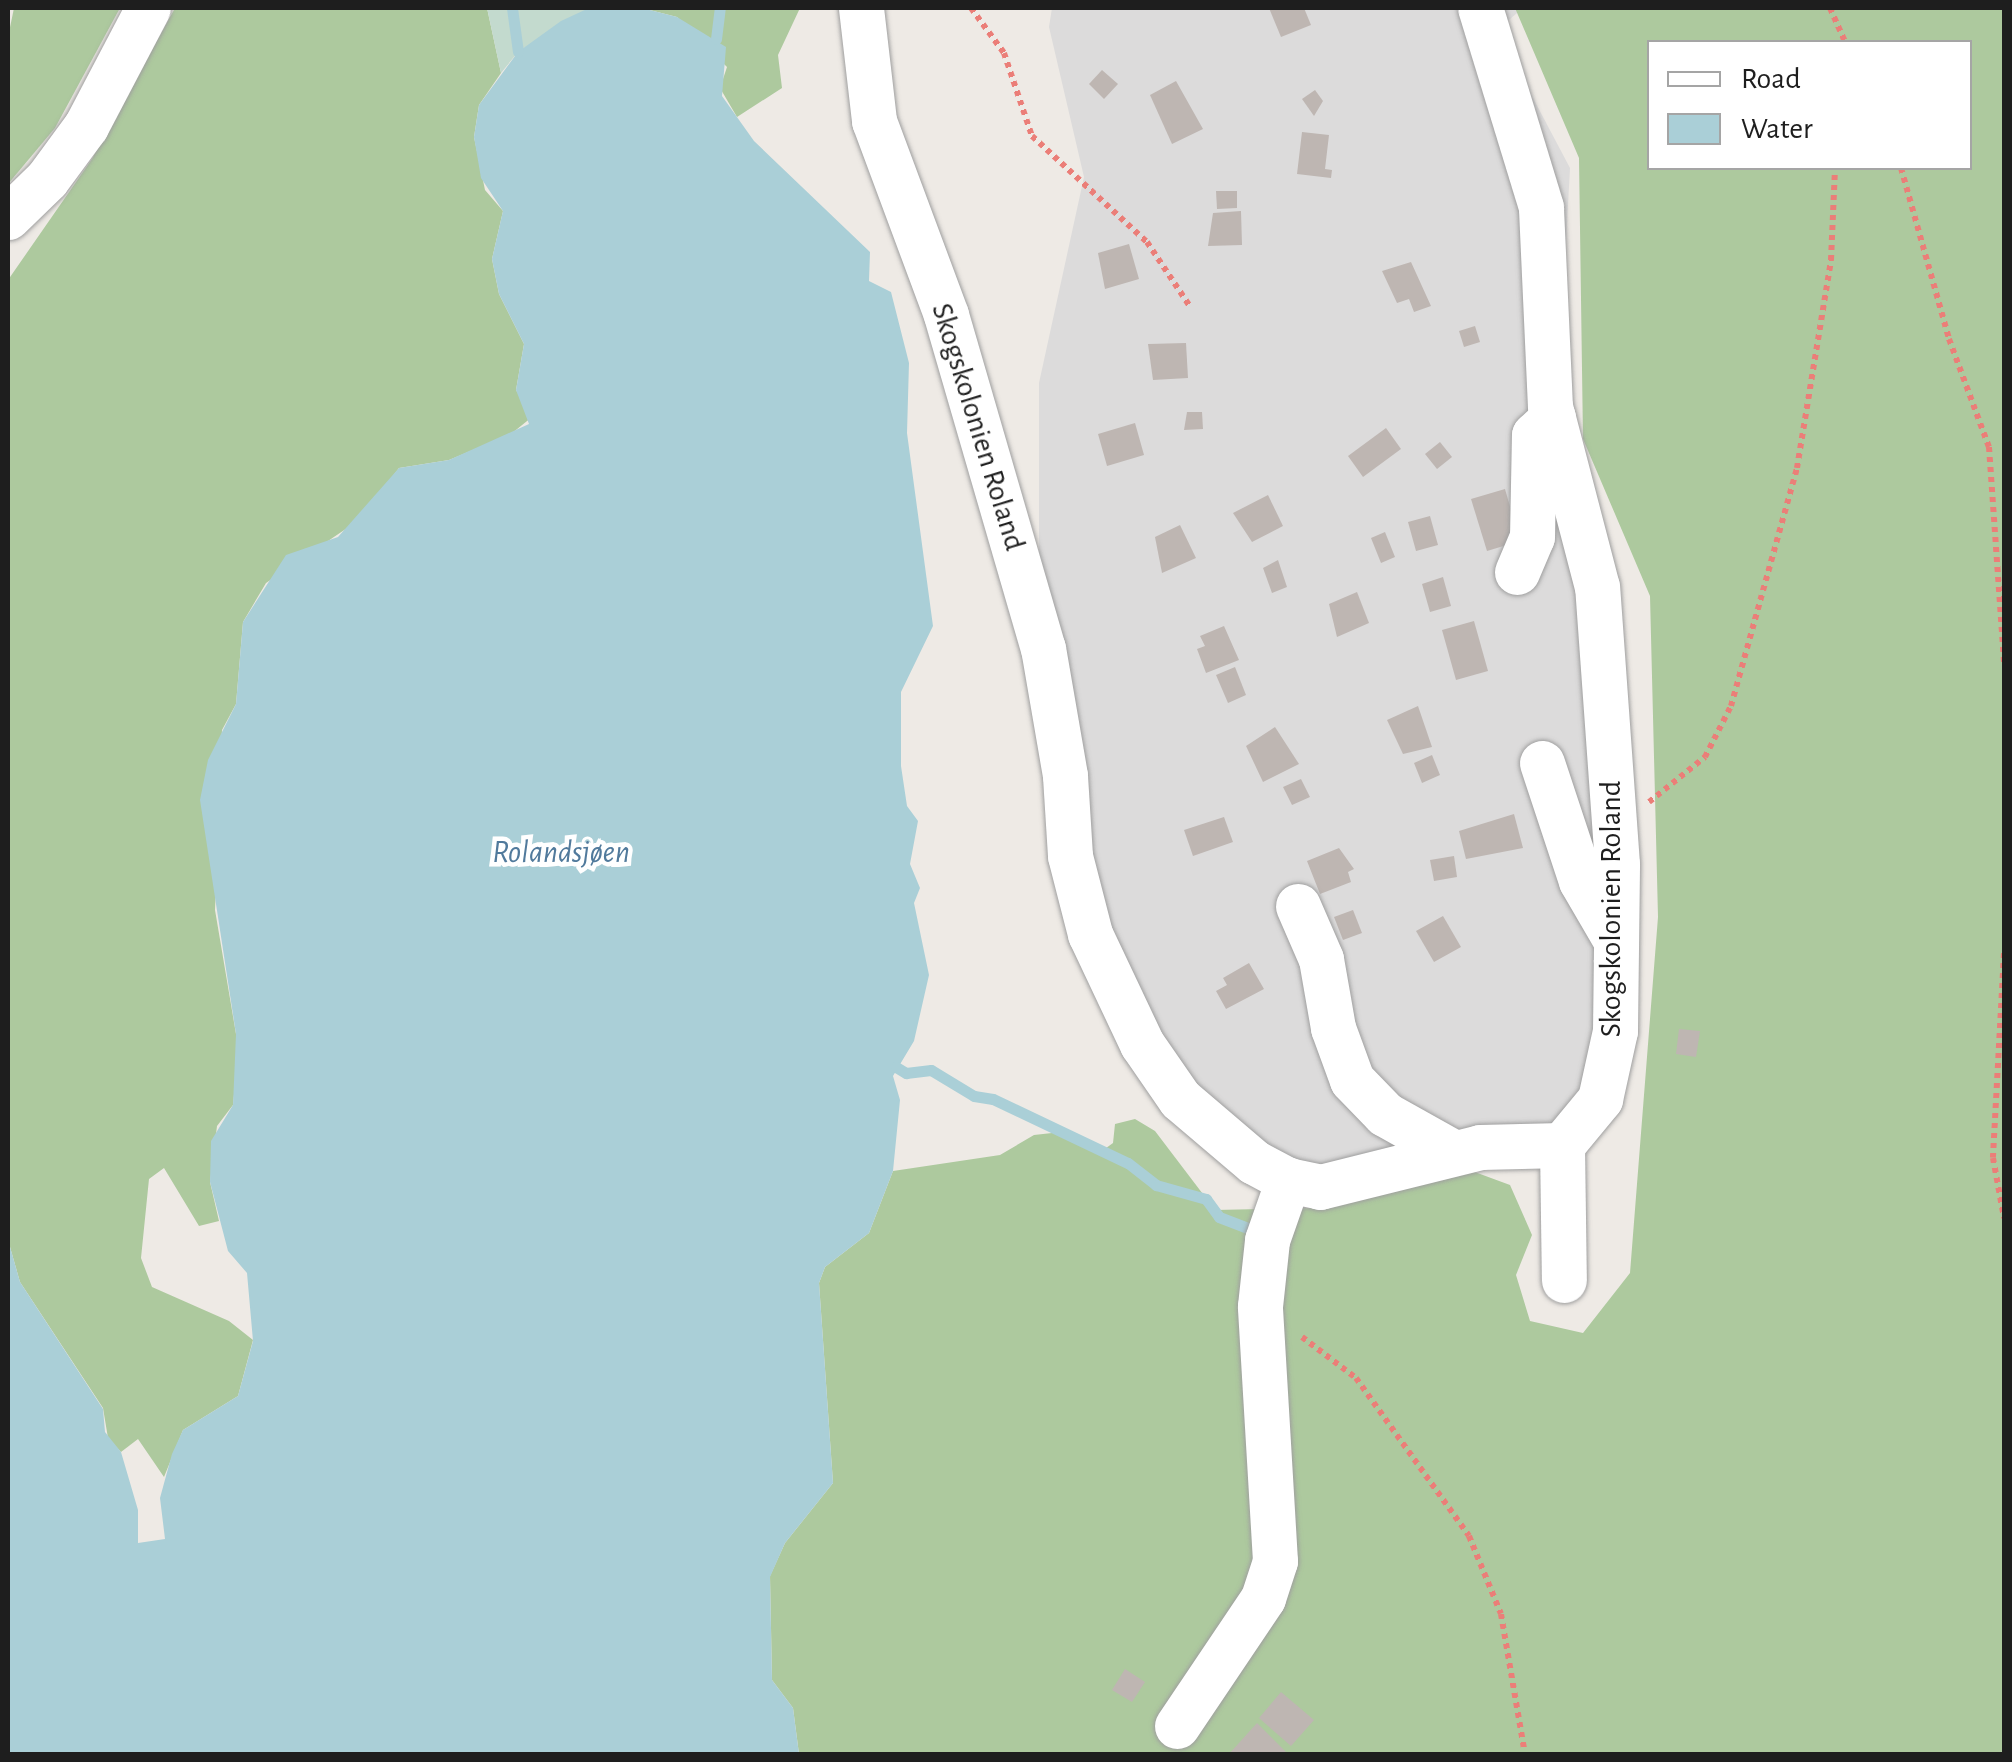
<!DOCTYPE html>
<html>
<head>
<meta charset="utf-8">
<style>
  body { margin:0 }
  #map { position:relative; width:2012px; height:1762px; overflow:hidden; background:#eeeae5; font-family:"Alegreya Sans",sans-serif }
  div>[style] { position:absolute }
  .residential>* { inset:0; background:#dcdbdb }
  .forest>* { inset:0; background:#adc99e }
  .wetland>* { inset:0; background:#c3dace }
  .water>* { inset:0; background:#aacfd7 }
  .stream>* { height:11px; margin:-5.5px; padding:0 5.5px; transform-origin:5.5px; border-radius:5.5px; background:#aacfd7 }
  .building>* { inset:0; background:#beb6b2 }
  .path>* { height:6px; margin-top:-3px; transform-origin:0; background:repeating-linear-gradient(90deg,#eb7e78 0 5px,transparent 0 10px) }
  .roads { filter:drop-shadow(0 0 2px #9f9f9f) drop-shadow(0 0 2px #9f9f9f) }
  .minor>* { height:45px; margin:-22.5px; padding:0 22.5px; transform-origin:22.5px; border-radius:22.5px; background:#fff }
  span { translate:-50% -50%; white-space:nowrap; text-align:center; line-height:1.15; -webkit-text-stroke:9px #fff; paint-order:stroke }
  .street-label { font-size:30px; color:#1e1e1e }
  .water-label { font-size:32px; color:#517a9c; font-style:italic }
  .frame { position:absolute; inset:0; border:10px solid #1e1e1e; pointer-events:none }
  .legend { position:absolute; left:1647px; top:40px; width:325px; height:130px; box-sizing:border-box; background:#fff; border:2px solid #a5a5a5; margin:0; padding:12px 18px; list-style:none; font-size:30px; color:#1e1e1e }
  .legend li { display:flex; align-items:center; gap:20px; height:50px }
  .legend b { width:50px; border:2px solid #a5a5a5 }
</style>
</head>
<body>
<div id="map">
  <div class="residential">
    <i style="clip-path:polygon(1052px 8px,1523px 8px,1497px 30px,1570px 168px,1557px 412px,1618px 964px,1583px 1123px,1346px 1174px,1268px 1161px,1170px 1075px,1074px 851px,1084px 751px,1039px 569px,1039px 383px,1084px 177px,1049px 27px)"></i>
  </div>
  <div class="forest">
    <i style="clip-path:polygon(14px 8px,120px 8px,55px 128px,8px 184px,8px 37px)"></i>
    <i style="clip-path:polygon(175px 8px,487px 8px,501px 73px,479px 105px,474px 137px,485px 190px,503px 211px,492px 259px,499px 294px,524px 344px,516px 390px,532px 417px,511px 434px,449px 460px,399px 468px,359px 520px,266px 583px,243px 622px,236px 704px,222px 730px,215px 910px,236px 1034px,236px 1074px,233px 1105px,217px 1126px,210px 1182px,219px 1221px,199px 1226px,164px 1168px,149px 1179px,141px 1258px,152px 1287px,229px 1321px,253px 1340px,238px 1396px,183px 1430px,164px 1477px,138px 1439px,121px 1452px,108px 1438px,103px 1408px,20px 1282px,8px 1240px,8px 280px,92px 159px)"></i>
    <i style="clip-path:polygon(642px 8px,800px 8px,778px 55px,782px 88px,737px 117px,720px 88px,727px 67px,677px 17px)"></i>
    <i style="clip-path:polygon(evenodd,1515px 8px,2004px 8px,2004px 1754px,799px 1754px,793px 1708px,772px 1680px,770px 1576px,785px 1543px,833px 1483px,819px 1283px,825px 1267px,869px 1233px,893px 1171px,1000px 1155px,1034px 1135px,1061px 1132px,1102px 1151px,1113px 1143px,1115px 1124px,1135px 1119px,1155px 1131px,1215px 1210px,1316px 1208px,1472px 1171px,1510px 1185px,1532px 1235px,1516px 1275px,1530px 1321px,1583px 1333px,1630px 1273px,1658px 917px,1650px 596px,1583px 439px,1579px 158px,1515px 8px,1650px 42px,1970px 42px,1970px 168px,1650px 168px,1650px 42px)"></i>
  </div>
  <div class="wetland">
    <i style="clip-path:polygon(487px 8px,589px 8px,518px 52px,501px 73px)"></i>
  </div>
  <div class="water">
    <i style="clip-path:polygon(642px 8px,677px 17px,726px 47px,722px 96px,754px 141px,870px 252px,869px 281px,891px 292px,909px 363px,907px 433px,933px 626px,901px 692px,901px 766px,907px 806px,918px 821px,910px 864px,920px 888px,914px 903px,929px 975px,914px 1041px,893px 1076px,900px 1100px,893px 1171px,869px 1233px,825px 1267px,819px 1283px,833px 1483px,785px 1543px,770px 1577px,772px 1680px,793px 1708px,799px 1754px,8px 1754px,8px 1240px,20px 1282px,103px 1409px,105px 1432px,121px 1452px,138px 1510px,138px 1543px,165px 1539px,160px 1498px,172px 1454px,183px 1430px,238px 1396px,253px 1341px,247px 1273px,228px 1251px,210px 1182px,211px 1141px,233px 1105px,236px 1034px,200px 800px,208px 760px,236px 704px,243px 622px,286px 555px,338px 537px,399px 468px,449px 460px,529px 424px,516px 390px,524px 344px,499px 294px,492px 259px,503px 211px,481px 178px,474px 137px,479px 105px,518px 52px,561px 21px,589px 8px)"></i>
  </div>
  <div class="stream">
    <i style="left:512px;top:8px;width:44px;rotate:82.2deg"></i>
    <i style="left:716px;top:39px;width:31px;rotate:-83deg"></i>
    <i style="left:896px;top:1067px;width:12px;rotate:31deg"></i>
    <i style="left:906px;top:1073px;width:25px;rotate:-7deg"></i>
    <i style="left:931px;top:1070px;width:50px;rotate:31.2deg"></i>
    <i style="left:974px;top:1096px;width:19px;rotate:9deg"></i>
    <i style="left:993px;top:1099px;width:149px;rotate:25.4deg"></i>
    <i style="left:1128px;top:1163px;width:36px;rotate:38deg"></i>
    <i style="left:1156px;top:1185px;width:52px;rotate:15.6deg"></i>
    <i style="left:1206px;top:1199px;width:22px;rotate:54deg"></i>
    <i style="left:1219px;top:1217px;width:30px;rotate:21deg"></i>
  </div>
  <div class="building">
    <i style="clip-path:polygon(1269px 8px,1304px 8px,1311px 25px,1281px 37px)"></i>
    <i style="clip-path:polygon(1102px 70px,1118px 84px,1104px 99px,1089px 84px)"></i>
    <i style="clip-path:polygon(1176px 81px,1203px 129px,1172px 144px,1150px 95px)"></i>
    <i style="clip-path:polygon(1315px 90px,1323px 101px,1314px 116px,1302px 99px)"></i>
    <i style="clip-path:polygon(1302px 132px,1329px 135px,1325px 169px,1332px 170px,1331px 178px,1297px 174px)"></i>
    <i style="clip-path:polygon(1216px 191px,1237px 191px,1237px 208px,1217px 209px)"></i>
    <i style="clip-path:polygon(1241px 211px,1242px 245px,1208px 246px,1213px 213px)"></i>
    <i style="clip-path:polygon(1129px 244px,1139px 279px,1105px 289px,1098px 253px)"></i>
    <i style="clip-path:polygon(1411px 262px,1431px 306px,1414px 312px,1409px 299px,1397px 303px,1382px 271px)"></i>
    <i style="clip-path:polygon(1475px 326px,1480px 342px,1464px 347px,1459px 331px)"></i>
    <i style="clip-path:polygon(1186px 343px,1188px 378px,1153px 380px,1148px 344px)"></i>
    <i style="clip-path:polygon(1187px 412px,1202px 412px,1203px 429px,1184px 430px)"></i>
    <i style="clip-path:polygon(1135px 423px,1144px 455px,1107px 466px,1098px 434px)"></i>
    <i style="clip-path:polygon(1386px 428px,1401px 449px,1363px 477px,1348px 456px)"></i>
    <i style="clip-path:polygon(1440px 442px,1452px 457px,1437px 469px,1425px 454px)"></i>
    <i style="clip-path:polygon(1505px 489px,1520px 541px,1487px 551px,1471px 499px)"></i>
    <i style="clip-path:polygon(1268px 495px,1283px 526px,1252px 542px,1233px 513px)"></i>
    <i style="clip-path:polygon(1430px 516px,1438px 545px,1416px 551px,1408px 522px)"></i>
    <i style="clip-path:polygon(1180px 525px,1196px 558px,1162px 573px,1155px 537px)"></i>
    <i style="clip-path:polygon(1385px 532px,1395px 557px,1381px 563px,1371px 538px)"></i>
    <i style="clip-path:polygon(1278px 560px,1287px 587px,1272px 593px,1263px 568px)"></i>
    <i style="clip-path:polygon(1443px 577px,1451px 606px,1430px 612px,1422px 584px)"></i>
    <i style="clip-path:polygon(1357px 592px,1369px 623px,1337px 637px,1329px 604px)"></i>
    <i style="clip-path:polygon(1474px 621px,1488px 671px,1456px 680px,1442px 630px)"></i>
    <i style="clip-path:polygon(1224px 626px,1239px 660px,1206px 673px,1197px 649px,1205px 646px,1200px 636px)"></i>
    <i style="clip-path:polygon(1235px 667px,1246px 695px,1228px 703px,1216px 675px)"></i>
    <i style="clip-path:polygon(1418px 706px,1432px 747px,1403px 754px,1387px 720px)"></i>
    <i style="clip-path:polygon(1275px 727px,1299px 764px,1263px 782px,1246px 746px)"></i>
    <i style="clip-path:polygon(1432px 755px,1440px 775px,1422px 783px,1414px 763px)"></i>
    <i style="clip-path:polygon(1301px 779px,1310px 797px,1292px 805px,1283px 787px)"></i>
    <i style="clip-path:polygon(1514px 814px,1523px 848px,1466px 859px,1459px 831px)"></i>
    <i style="clip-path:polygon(1224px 817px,1233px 842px,1193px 856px,1184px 830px)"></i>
    <i style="clip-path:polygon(1339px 848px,1354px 869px,1348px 872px,1351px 882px,1320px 894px,1307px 861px)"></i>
    <i style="clip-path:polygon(1454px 856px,1457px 877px,1434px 881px,1430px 860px)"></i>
    <i style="clip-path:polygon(1353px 910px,1362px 933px,1343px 940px,1334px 917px)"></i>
    <i style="clip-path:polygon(1443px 916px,1461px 947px,1434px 962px,1416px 931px)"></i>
    <i style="clip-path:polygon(1249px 963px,1264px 989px,1226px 1009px,1216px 991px,1227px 985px,1223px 978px)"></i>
    <i style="clip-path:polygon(1679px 1029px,1700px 1031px,1696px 1057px,1676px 1054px)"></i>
    <i style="clip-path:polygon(1125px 1669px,1145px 1682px,1132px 1702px,1112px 1690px)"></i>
    <i style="clip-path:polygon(1281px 1692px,1314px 1720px,1291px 1746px,1259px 1718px)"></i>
    <i style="clip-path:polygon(1257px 1723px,1288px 1754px,1229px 1754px)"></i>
  </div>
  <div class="path">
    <i style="left:971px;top:8px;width:56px;rotate:53.7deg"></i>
    <i style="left:1004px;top:53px;width:88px;rotate:71.4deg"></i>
    <i style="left:1032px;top:136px;width:156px;rotate:42.7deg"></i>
    <i style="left:1147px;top:242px;width:76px;rotate:56.3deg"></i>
    <i style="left:1830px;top:8px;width:37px;rotate:66deg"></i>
    <i style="left:1901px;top:168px;width:178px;rotate:74.3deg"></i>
    <i style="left:1949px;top:339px;width:115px;rotate:69.7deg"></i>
    <i style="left:1989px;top:447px;width:216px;rotate:86deg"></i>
    <i style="left:1649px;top:802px;width:72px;rotate:-38.8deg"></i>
    <i style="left:1705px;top:757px;width:57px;rotate:-63deg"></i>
    <i style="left:1731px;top:706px;width:247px;rotate:-74.5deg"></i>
    <i style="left:1797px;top:468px;width:211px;rotate:-80.7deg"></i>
    <i style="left:1831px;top:260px;width:92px;rotate:-87.5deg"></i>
    <i style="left:2004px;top:953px;width:205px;rotate:93.1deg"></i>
    <i style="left:1993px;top:1158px;width:61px;rotate:79.6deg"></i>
    <i style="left:1302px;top:1337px;width:68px;rotate:37.2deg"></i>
    <i style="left:1356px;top:1378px;width:194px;rotate:54.4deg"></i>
    <i style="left:1469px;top:1536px;width:84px;rotate:67.7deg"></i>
    <i style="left:1501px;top:1614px;width:142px;rotate:80.3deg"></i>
  </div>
  <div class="roads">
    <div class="minor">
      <i style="left:861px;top:8px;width:114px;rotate:83.4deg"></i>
      <i style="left:874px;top:121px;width:207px;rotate:69.6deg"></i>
      <i style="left:946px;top:315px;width:347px;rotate:73.8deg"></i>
      <i style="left:1043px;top:648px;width:130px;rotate:80.2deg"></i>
      <i style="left:1065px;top:776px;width:80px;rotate:86.4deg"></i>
      <i style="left:1070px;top:856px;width:81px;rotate:75.6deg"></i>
      <i style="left:1090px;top:934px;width:122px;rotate:64.7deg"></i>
      <i style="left:1142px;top:1044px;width:67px;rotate:55.4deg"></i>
      <i style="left:1180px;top:1099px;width:97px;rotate:40.4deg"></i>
      <i style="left:1254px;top:1162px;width:38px;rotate:28deg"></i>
      <i style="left:1288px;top:1180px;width:33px;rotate:12deg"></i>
      <i style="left:1320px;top:1187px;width:165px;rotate:-14deg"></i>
      <i style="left:1480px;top:1147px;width:82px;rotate:-1.4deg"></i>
      <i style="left:1562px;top:1145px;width:60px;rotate:-50.4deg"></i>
      <i style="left:1600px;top:1099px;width:70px;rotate:-77.6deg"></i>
      <i style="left:1615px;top:1031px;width:167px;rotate:-89.3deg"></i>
      <i style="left:1617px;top:864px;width:278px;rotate:-94.1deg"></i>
      <i style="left:1597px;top:587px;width:186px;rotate:-104.6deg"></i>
      <i style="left:1550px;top:407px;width:200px;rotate:-92.6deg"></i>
      <i style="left:1541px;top:207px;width:208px;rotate:-107deg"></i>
      <i style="left:8px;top:217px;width:54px;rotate:-44.3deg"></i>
      <i style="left:47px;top:179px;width:66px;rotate:-53.7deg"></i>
      <i style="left:86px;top:126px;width:133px;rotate:-62.3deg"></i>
      <i style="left:1517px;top:572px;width:38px;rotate:-67deg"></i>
      <i style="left:1532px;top:537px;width:102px;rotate:-88.9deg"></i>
      <i style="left:1534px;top:435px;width:26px;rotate:-43deg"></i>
      <i style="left:1542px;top:763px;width:124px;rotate:71.7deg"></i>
      <i style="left:1581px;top:881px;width:69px;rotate:59.7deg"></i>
      <i style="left:1298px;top:906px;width:58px;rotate:66.5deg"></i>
      <i style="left:1321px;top:959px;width:70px;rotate:80.1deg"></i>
      <i style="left:1333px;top:1028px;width:55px;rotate:69.9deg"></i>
      <i style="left:1352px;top:1080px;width:47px;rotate:45.9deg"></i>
      <i style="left:1385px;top:1114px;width:78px;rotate:29.2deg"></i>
      <i style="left:1562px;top:1145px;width:135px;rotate:89.2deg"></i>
      <i style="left:1177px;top:1726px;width:154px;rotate:-56.1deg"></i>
      <i style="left:1263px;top:1598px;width:39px;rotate:-72deg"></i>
      <i style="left:1275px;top:1561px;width:255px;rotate:-93.4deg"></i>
      <i style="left:1260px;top:1306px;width:66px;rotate:-83.9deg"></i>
      <i style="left:1267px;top:1240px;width:64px;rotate:-70.7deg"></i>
    </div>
  </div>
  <div class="street-label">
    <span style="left:978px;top:427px;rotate:73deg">Skogskolonien Roland</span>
    <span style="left:1611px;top:909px;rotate:-90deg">Skogskolonien Roland</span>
  </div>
  <div class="water-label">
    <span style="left:561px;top:852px">Rolandsjøen</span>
  </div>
  <div class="frame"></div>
  <ul class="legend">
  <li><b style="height:12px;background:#fff"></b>Road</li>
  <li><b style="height:28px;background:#aacfd7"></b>Water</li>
  </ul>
</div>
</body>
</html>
